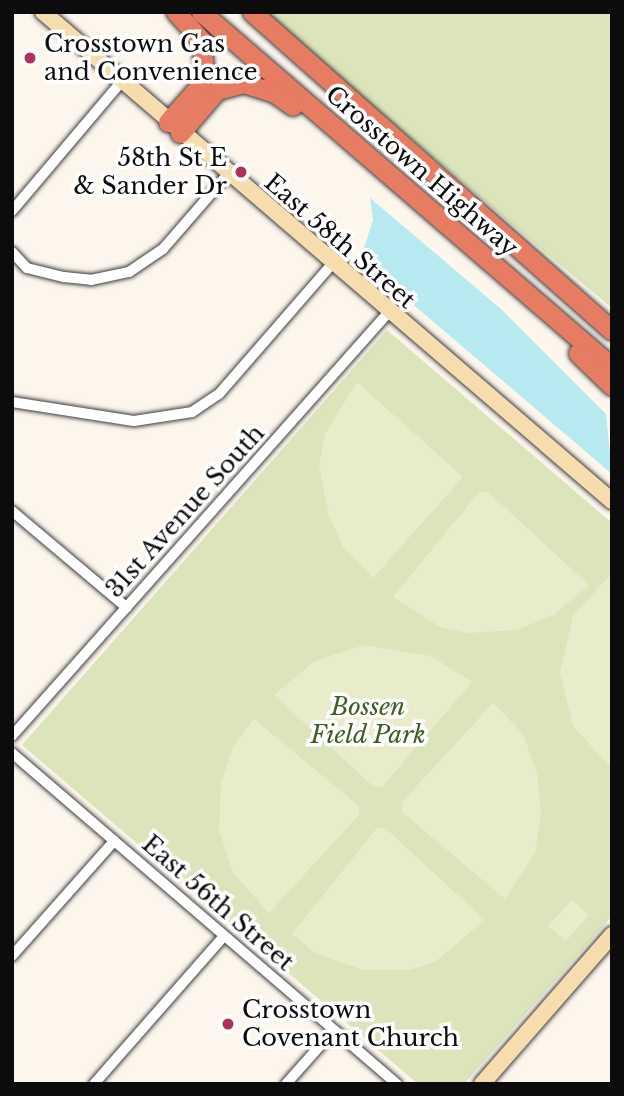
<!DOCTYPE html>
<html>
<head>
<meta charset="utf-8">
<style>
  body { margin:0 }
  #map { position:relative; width:624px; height:1096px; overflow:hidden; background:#fdf6ed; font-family:"Libre Baskerville",serif }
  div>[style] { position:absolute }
  .green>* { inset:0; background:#dbe4ba }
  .pitch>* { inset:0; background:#e9eccb }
  .water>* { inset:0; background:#b6e9f0 }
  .roads { filter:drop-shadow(0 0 2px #3f3f3f) drop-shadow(0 0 2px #3f3f3f) }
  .street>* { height:10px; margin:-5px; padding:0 5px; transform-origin:5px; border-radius:5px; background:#fff }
  .secondary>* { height:16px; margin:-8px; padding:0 8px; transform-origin:8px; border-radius:8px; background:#f7dcae }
  .highway>* { height:19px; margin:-9.5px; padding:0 9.5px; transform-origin:9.5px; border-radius:9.5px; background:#e67c62 }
  .dots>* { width:19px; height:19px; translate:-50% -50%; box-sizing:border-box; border:4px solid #fff; border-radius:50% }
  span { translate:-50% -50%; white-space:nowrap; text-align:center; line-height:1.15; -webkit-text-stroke:7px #fff; paint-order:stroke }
  .poi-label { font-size:24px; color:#0c0c0c }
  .left { translate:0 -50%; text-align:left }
  .right { translate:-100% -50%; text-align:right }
  .street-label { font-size:24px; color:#0c0c0c }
  .park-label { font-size:24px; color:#3e5d23; font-style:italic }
  .frame { position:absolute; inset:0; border:14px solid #0c0c0c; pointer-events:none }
</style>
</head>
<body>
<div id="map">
  <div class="green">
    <i style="clip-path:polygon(262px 12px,612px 12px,612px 308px,546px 253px)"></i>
    <i style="clip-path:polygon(387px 330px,612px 523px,612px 916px,464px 1084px,418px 1084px,22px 745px)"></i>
  </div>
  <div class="pitch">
    <i style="clip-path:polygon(357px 382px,463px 477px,373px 578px,343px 547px,329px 516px,319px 466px,325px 434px)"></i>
    <i style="clip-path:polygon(479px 492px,488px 492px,589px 585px,554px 615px,517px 630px,467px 633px,440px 627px,393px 597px)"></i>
    <i style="clip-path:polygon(612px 573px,612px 769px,573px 726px,560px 673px,573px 616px)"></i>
    <i style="clip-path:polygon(364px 645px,431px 656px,472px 682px,382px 787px,374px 787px,274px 695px,315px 661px)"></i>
    <i style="clip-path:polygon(493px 703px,523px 734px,537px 773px,541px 814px,535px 853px,505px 899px,402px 812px,401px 803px)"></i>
    <i style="clip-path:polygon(254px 719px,359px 806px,359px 815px,269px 913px,233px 873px,219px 830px,221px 784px,232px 749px)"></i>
    <i style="clip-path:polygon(377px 828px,385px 828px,485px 920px,435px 962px,409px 970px,363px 970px,315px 953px,292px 934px)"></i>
    <i style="clip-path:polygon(572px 900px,589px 915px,566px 941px,548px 926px)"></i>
  </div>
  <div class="water">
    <i style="clip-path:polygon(370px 198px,501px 309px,606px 414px,612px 474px,375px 272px,362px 254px,373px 220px)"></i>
  </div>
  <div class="roads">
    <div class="street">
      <i style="left:12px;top:211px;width:169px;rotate:-49.8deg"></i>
      <i style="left:12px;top:252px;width:22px;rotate:47deg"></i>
      <i style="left:27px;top:268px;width:38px;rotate:14deg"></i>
      <i style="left:64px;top:277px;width:27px;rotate:6deg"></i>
      <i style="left:91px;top:280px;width:39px;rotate:-12deg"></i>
      <i style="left:129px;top:272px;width:41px;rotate:-34.1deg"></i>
      <i style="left:163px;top:249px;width:99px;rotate:-49.1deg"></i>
      <i style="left:12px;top:402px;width:123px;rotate:8.9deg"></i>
      <i style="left:134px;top:421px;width:59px;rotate:-8.8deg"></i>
      <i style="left:192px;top:412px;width:32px;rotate:-34deg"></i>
      <i style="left:219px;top:394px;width:172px;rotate:-49deg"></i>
      <i style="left:12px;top:511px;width:150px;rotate:40.1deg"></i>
      <i style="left:12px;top:736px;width:566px;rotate:-48.37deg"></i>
      <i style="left:12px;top:753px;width:508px;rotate:40.69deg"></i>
      <i style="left:12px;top:956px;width:154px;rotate:-48.4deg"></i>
      <i style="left:94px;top:1084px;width:197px;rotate:-48.7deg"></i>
      <i style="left:286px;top:1084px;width:72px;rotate:-48.4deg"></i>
    </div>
    <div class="secondary">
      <i style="left:43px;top:12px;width:750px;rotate:40.68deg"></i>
      <i style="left:482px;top:1084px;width:198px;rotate:-48.9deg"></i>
    </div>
    <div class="highway">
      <i style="left:201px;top:12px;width:543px;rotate:40.82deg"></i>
      <i style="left:252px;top:12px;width:480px;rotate:41.5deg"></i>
      <i style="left:168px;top:122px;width:56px;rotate:-48.6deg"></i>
      <i style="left:205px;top:80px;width:40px;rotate:-95.7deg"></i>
      <i style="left:201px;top:40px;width:38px;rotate:-132deg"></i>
      <i style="left:180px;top:133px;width:57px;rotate:-49.3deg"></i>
      <i style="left:217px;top:90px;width:27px;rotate:-15deg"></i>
      <i style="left:243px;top:83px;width:31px;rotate:17deg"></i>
      <i style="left:273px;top:92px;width:24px;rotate:35deg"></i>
      <i style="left:578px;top:353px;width:47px;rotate:44.1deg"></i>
    </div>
  </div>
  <div class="dots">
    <i style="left:30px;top:58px;background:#ae3259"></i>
    <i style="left:241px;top:172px;background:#ae3259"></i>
    <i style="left:228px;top:1024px;background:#ae3259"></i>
  </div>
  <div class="poi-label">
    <span class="left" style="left:44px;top:58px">Crosstown Gas<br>and Convenience</span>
    <span class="right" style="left:227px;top:172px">58th St E<br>&amp; Sander Dr</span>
    <span class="left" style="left:242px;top:1024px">Crosstown<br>Covenant Church</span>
  </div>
  <div class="street-label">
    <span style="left:422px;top:171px;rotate:41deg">Crosstown Highway</span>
    <span style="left:340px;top:241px;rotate:41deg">East 58th Street</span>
    <span style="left:185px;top:511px;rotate:-48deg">31st Avenue South</span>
    <span style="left:218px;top:903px;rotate:41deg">East 56th Street</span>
  </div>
  <div class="park-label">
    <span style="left:368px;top:721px">Bossen<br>Field Park</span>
  </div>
  <div class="frame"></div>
</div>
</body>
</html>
